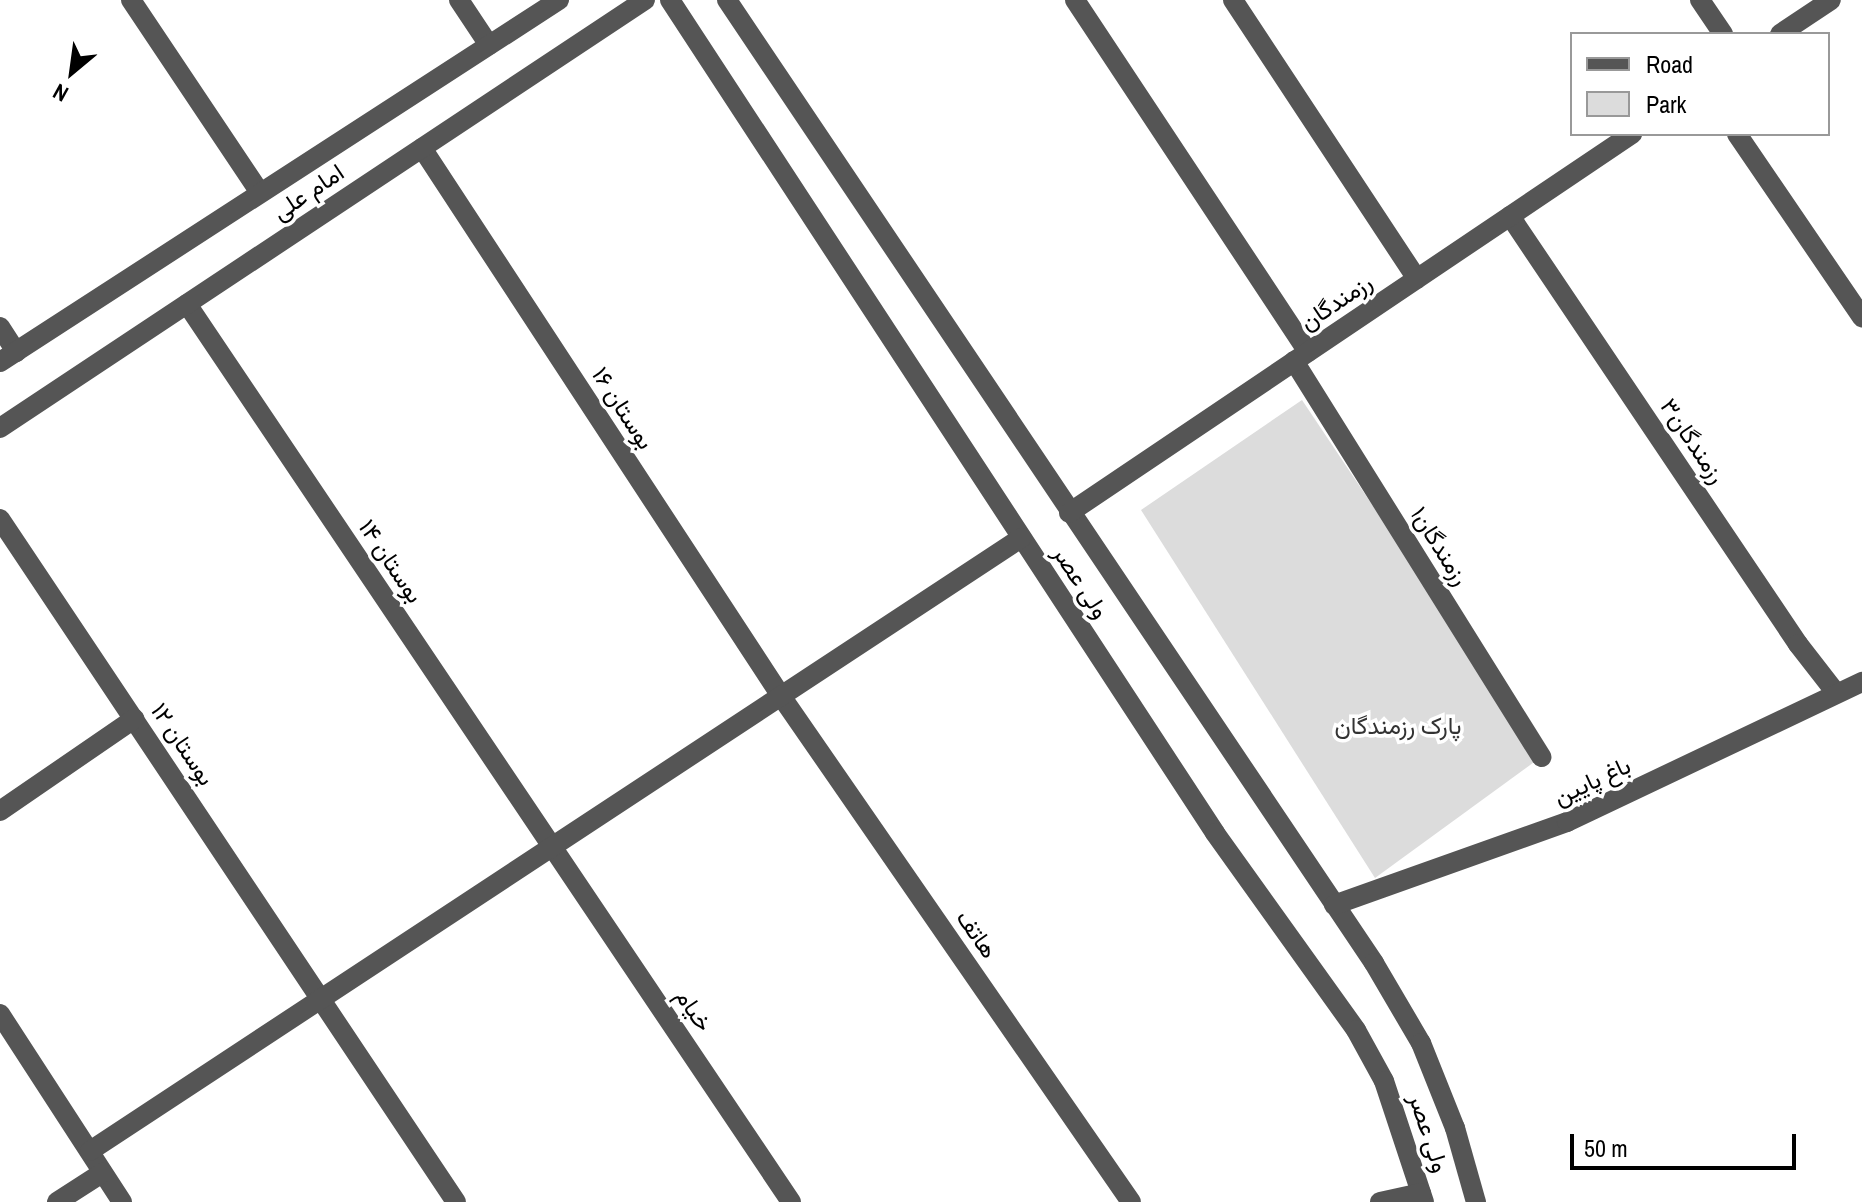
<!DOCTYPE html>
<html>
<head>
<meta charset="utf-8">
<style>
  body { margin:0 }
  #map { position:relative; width:1862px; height:1202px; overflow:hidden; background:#fff; font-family:"Archivo Narrow",Vazirmatn,sans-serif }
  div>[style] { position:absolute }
  .green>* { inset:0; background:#dcdcdc }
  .minor>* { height:20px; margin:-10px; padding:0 10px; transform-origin:10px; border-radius:10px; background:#555 }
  span { translate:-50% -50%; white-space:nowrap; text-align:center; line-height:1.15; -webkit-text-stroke:7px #fff; paint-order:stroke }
  .street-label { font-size:24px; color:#000 }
  .park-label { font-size:24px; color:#333 }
  .legend { position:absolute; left:1570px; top:32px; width:260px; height:104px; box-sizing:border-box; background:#fff; border:2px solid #999; margin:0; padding:10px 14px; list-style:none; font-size:24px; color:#000 }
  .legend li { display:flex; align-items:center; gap:16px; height:40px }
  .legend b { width:40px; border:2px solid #999 }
  .north { position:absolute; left:32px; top:32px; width:80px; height:80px; -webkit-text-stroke:6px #fff; paint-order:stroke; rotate:209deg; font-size:22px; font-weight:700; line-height:32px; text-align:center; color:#000 }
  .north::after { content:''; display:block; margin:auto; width:28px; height:36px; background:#000; clip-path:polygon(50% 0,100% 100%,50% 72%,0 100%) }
  .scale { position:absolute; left:1570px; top:1134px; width:226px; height:36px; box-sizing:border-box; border:4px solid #000; border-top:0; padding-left:10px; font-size:24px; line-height:28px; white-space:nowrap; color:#000; -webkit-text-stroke:6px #fff; paint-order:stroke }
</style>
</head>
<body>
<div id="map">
  <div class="green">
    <i style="clip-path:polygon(1302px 400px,1541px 757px,1375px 878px,1141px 510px)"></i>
  </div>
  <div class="minor">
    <i style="left:131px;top:0;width:230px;rotate:56.2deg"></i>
    <i style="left:459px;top:0;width:54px;rotate:56.3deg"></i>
    <i style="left:670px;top:0;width:995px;rotate:56.8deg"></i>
    <i style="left:1215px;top:833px;width:242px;rotate:54.4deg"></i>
    <i style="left:1356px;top:1030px;width:58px;rotate:61.2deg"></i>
    <i style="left:1384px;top:1081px;width:127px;rotate:71.7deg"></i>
    <i style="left:727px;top:0;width:1160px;rotate:56.1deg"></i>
    <i style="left:1374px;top:963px;width:93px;rotate:59.6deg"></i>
    <i style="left:1421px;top:1043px;width:92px;rotate:68.2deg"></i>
    <i style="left:1455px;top:1128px;width:77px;rotate:74.2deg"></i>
    <i style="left:1075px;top:0;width:422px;rotate:56.5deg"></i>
    <i style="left:1233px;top:0;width:334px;rotate:56.6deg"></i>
    <i style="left:1700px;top:0;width:41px;rotate:55.9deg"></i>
    <i style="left:1780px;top:34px;width:61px;rotate:-33.7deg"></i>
    <i style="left:1737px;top:134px;width:222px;rotate:55.7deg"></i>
    <i style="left:422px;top:148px;width:655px;rotate:56.77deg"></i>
    <i style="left:781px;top:696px;width:615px;rotate:55.33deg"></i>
    <i style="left:1510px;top:216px;width:516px;rotate:56.06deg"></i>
    <i style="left:1798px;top:644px;width:62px;rotate:52.2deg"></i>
    <i style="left:187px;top:304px;width:1082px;rotate:56.07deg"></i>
    <i style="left:0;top:327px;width:30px;rotate:57deg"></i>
    <i style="left:1294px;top:361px;width:467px;rotate:58deg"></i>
    <i style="left:0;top:362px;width:666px;rotate:-32.93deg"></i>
    <i style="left:0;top:428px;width:774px;rotate:-33.57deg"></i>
    <i style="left:1069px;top:513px;width:679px;rotate:-33.95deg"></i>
    <i style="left:0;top:519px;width:821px;rotate:56.27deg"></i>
    <i style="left:0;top:811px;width:163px;rotate:-34.5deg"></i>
    <i style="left:1334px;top:905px;width:247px;rotate:-19.6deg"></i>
    <i style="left:1567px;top:822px;width:327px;rotate:-25.4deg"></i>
    <i style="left:0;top:1014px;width:224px;rotate:57deg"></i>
    <i style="left:90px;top:1151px;width:1115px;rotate:-33.36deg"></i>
    <i style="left:57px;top:1202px;width:54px;rotate:-32.8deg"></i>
    <i style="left:1380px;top:1202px;width:42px;rotate:-12.4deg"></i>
  </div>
  <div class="street-label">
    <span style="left:308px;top:192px;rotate:-34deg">امام علی</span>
    <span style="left:1336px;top:302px;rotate:-34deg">رزمندگان</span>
    <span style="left:623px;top:408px;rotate:57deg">بوستان ۱۶</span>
    <span style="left:1693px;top:441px;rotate:56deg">رزمندگان۳</span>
    <span style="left:1440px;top:546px;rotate:58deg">رزمندگان۱</span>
    <span style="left:391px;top:561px;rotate:56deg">بوستان ۱۴</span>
    <span style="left:1081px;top:582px;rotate:57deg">ولی عصر</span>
    <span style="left:183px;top:744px;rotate:56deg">بوستان ۱۲</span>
    <span style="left:1592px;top:781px;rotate:-25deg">باغ پایین</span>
    <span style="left:977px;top:934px;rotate:55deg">هاتف</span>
    <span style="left:694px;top:1010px;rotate:56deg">خیام</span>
    <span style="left:1429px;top:1133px;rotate:72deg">ولی عصر</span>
  </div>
  <div class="park-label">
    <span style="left:1398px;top:726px">پارک رزمندگان</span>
  </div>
  <ul class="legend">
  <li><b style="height:10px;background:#555"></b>Road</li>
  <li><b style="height:22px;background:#dcdcdc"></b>Park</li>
  </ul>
  <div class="north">N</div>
  <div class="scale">50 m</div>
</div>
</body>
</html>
